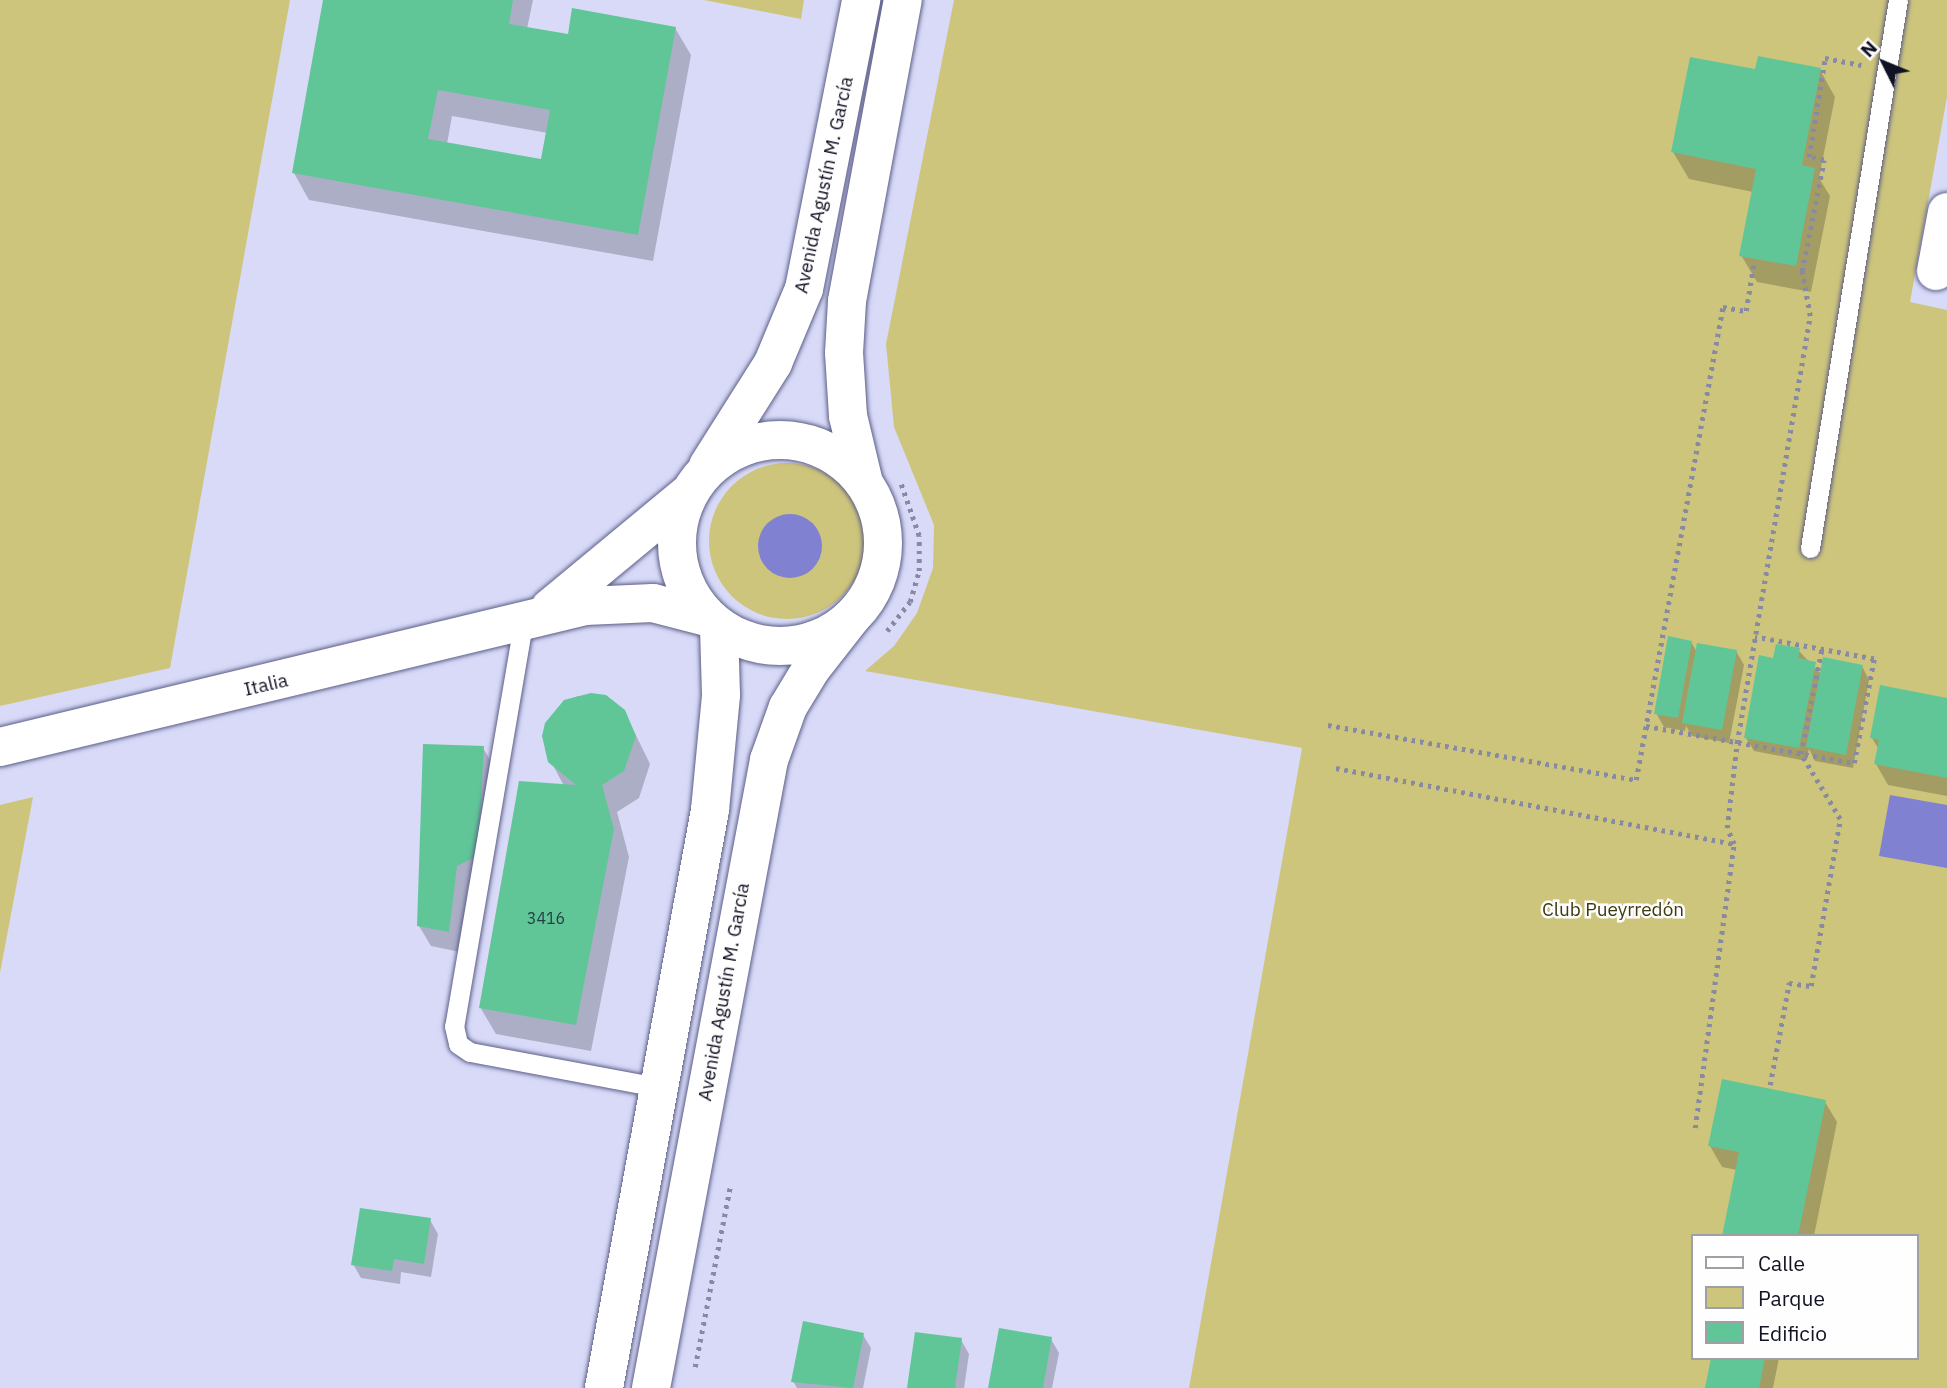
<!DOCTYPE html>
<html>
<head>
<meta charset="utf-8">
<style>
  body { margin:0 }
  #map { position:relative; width:1947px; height:1388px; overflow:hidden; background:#d8daf8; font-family:"IBM Plex Sans",sans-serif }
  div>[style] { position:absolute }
  .green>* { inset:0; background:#cec57c }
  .round { border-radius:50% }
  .water>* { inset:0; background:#8081d1 }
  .shadow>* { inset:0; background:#0003 }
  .building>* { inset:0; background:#60c698 }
  .path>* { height:4.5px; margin-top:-2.25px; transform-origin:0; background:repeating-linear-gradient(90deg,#888aa3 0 3.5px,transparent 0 8.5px) }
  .roads { filter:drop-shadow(0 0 2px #5c5e88) drop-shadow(0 0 2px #5c5e88) }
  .service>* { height:19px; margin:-9.5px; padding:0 9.5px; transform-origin:9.5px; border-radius:9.5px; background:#fff }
  .minor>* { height:38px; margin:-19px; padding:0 19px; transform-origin:19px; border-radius:19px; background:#fff }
  .tertiary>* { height:38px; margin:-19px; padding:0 19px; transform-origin:19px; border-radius:19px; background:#fff }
  .secondary>* { height:38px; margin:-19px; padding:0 19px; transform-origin:19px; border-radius:19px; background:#fff }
  .secondary>.ring { margin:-19px; padding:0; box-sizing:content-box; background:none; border:38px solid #fff; border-radius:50% }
  span { translate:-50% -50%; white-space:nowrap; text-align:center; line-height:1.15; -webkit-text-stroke:5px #fefefe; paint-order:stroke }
  .number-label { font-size:16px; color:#253f40 }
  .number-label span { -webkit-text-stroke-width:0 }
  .street-label { font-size:19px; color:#111223 }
  .park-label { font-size:19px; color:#403a11 }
  .legend { position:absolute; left:1691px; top:1234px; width:228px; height:126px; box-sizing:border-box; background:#fefefe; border:2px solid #9fa0a6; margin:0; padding:9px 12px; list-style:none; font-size:21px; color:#111223 }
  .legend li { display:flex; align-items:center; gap:14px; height:35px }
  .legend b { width:35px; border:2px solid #9fa0a6 }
  .north { position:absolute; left:1849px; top:28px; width:70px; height:70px; -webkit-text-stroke:5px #fefefe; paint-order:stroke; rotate:313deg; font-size:19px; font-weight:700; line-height:28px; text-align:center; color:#111223 }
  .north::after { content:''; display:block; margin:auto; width:24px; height:32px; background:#111223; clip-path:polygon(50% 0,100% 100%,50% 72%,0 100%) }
</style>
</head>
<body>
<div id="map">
  <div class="green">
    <i style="clip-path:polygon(0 0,290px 0,170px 668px,0 706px)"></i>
    <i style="clip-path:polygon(704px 0,804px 0,801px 19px)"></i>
    <i style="clip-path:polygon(evenodd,954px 0,1947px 0,1947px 97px,1910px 302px,1947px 310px,1947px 1388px,1189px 1388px,1302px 748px,865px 671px,894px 646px,917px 613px,933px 568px,934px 525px,894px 427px,886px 344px,954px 0,1693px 1236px,1917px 1236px,1917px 1358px,1693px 1358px,1693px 1236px)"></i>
    <i class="round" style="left:709px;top:463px;width:156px;height:156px"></i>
    <i style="clip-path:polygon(33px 797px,0 973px,0 805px)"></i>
  </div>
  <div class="water">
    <i class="round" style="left:758px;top:514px;width:64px;height:64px"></i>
    <i style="clip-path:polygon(1890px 795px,1947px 805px,1947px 868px,1879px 856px)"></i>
  </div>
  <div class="shadow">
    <i style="clip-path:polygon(evenodd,325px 0,533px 0,527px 29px,569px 36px,675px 28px,691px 55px,653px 261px,309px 200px,294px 173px,325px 0,452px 116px,548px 133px,542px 161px,447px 144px,452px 116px)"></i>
    <i style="clip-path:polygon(1820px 70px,1835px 97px,1819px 178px,1830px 196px,1811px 292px,1757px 282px,1741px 255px,1753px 192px,1689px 179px,1673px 152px,1757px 71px)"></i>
    <i style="clip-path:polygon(1691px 642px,1697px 652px,1736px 651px,1744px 665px,1729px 743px,1692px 736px,1686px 726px,1685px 731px,1664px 727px,1656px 713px)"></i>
    <i style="clip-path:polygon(1798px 650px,1822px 675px,1862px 666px,1869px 680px,1853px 768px,1815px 761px,1809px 749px,1806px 761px,1754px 751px,1746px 738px,1774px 660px)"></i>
    <i style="clip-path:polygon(578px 696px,605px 697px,624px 711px,650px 764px,639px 798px,617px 812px,629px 857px,591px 1051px,496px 1034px,480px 1007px,564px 786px,545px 750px,547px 723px,565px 701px)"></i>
    <i style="clip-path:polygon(1947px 700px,1947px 796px,1888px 785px,1876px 764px,1879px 750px,1872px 738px)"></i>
    <i style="clip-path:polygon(483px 748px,495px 768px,489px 877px,468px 887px,460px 952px,431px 946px,419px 926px)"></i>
    <i style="clip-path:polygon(1825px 1102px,1837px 1122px,1814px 1236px,1724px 1236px,1737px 1170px,1722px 1167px,1710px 1146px)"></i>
    <i style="clip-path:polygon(430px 1220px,438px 1234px,431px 1277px,401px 1272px,400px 1284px,361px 1278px,353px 1264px)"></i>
    <i style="clip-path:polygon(863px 1335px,871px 1348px,863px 1388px,797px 1388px,793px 1381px)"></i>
    <i style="clip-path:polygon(1051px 1339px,1059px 1353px,1052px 1388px,990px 1388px)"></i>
    <i style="clip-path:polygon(961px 1340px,969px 1354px,964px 1388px,909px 1388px)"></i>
    <i style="clip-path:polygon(1713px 1358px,1779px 1358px,1773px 1388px,1707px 1388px)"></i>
  </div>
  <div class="building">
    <i style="clip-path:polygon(evenodd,323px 0,513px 0,509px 24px,568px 34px,572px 8px,676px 27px,638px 235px,292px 173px,323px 0,438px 90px,550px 110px,541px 159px,428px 139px,438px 90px)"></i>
    <i style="clip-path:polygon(1758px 56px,1821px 68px,1802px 165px,1815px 168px,1796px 266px,1739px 256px,1756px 169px,1671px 152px,1690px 57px,1755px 69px)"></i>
    <i style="clip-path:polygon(1668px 636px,1692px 641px,1678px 718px,1654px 714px)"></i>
    <i style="clip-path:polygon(1697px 643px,1737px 650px,1722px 730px,1682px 723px)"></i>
    <i style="clip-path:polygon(1776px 644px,1800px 648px,1798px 658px,1816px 662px,1799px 748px,1744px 738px,1759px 655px,1773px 658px)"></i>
    <i style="clip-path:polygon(1823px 657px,1863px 665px,1846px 755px,1806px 747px)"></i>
    <i style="clip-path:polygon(1880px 685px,1947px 698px,1947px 778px,1874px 764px,1879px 740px,1870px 738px)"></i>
    <i style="clip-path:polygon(591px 693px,606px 695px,625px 710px,636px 736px,624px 771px,602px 785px,614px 829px,576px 1025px,479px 1008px,519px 781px,576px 785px,548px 762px,542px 736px,545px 723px,564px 700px)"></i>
    <i style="clip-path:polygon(423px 744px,484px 746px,478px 856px,457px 866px,449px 932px,417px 926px)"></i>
    <i style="clip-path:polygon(1722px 1079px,1826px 1100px,1798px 1236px,1722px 1236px,1739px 1152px,1708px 1146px)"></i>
    <i style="clip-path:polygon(360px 1208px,431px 1218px,424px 1264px,394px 1259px,392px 1271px,351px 1265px)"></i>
    <i style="clip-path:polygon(803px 1321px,864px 1333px,853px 1388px,791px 1382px)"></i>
    <i style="clip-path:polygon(999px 1328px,1052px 1337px,1043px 1388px,988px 1388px)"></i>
    <i style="clip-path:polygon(915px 1332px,962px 1338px,955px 1388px,907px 1388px)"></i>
    <i style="clip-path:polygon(1711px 1358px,1765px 1358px,1759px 1388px,1705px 1388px)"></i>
  </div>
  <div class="path">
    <i style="left:887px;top:631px;width:37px;rotate:-52deg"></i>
    <i style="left:910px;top:602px;width:32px;rotate:-74deg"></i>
    <i style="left:919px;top:571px;width:35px;rotate:-90deg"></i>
    <i style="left:919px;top:536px;width:58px;rotate:-109.1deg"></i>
    <i style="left:1328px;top:725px;width:313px;rotate:10.1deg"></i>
    <i style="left:1636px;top:780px;width:481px;rotate:-79.6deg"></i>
    <i style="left:1723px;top:307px;width:23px;rotate:10deg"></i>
    <i style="left:1746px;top:311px;width:50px;rotate:-80.7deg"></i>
    <i style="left:1646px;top:726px;width:211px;rotate:10.1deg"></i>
    <i style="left:1854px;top:763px;width:106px;rotate:-79.1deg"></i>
    <i style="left:1874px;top:659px;width:121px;rotate:-169.5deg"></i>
    <i style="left:1336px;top:768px;width:405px;rotate:10.8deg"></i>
    <i style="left:1770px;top:1085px;width:104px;rotate:-79.4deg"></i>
    <i style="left:1789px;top:983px;width:22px;rotate:8deg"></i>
    <i style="left:1811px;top:986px;width:169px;rotate:-80.1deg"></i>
    <i style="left:1840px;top:819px;width:76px;rotate:-121deg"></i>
    <i style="left:1801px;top:754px;width:108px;rotate:-78.8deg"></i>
    <i style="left:1695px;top:1128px;width:287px;rotate:-82.2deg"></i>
    <i style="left:1734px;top:844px;width:17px;rotate:-114deg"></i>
    <i style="left:1727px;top:828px;width:86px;rotate:-83.3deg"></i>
    <i style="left:1737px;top:743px;width:433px;rotate:-80.3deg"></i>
    <i style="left:1810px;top:316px;width:46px;rotate:-100.1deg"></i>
    <i style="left:1802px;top:271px;width:113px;rotate:-78.8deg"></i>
    <i style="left:1824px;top:160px;width:15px;rotate:-169deg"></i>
    <i style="left:1809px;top:157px;width:100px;rotate:-80.8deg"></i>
    <i style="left:1825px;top:58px;width:37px;rotate:11deg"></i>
    <i style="left:695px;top:1367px;width:183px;rotate:-79deg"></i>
  </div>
  <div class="roads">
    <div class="service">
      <i style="left:1810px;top:548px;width:555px;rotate:-80.88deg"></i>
      <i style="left:523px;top:624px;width:408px;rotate:99.7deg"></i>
      <i style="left:454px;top:1026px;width:18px;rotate:77deg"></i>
      <i style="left:458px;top:1044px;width:14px;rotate:34deg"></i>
      <i style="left:470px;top:1052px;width:190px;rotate:10.6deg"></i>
    </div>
    <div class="minor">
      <i style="left:1936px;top:271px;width:60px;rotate:-79.4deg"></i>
    </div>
    <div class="tertiary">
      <i style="left:550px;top:608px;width:180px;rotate:-39.6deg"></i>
      <i style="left:0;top:747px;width:602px;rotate:-13.55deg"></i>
      <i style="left:585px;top:606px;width:68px;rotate:-2.5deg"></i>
      <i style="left:653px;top:603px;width:56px;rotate:14.5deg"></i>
    </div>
    <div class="secondary">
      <i class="ring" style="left:677px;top:440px;width:168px;height:168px"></i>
      <i style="left:708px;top:466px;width:122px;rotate:-57.7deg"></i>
      <i style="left:773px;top:363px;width:80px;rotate:-67.3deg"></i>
      <i style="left:804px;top:289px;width:295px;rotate:-78.8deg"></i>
      <i style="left:863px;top:479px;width:65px;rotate:-103.4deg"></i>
      <i style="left:848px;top:416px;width:63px;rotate:-93.6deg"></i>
      <i style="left:844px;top:353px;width:52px;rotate:-86.7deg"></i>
      <i style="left:847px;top:301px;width:306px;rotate:-79.5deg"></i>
      <i style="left:604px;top:1388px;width:588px;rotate:-79.61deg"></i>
      <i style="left:710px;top:810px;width:116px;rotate:-84.5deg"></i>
      <i style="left:721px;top:695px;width:67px;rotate:-91.7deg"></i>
      <i style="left:651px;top:1388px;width:639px;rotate:-79.36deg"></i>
      <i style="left:769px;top:760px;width:56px;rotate:-70.3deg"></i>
      <i style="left:788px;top:707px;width:44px;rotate:-58.8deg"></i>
      <i style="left:811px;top:669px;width:65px;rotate:-51.9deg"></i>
    </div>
  </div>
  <div class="number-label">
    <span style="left:546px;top:918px">3416</span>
  </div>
  <div class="street-label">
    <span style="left:824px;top:185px;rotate:-78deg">Avenida Agustín M. García</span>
    <span style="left:266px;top:685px;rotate:-13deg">Italia</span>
    <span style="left:724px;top:992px;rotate:-80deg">Avenida Agustín M. García</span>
  </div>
  <div class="park-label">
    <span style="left:1613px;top:910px">Club Pueyrredón</span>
  </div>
  <ul class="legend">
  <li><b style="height:9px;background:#fff"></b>Calle</li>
  <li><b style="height:19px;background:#cec57c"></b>Parque</li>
  <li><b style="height:19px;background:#60c698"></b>Edificio</li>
  </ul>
  <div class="north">N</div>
</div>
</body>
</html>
